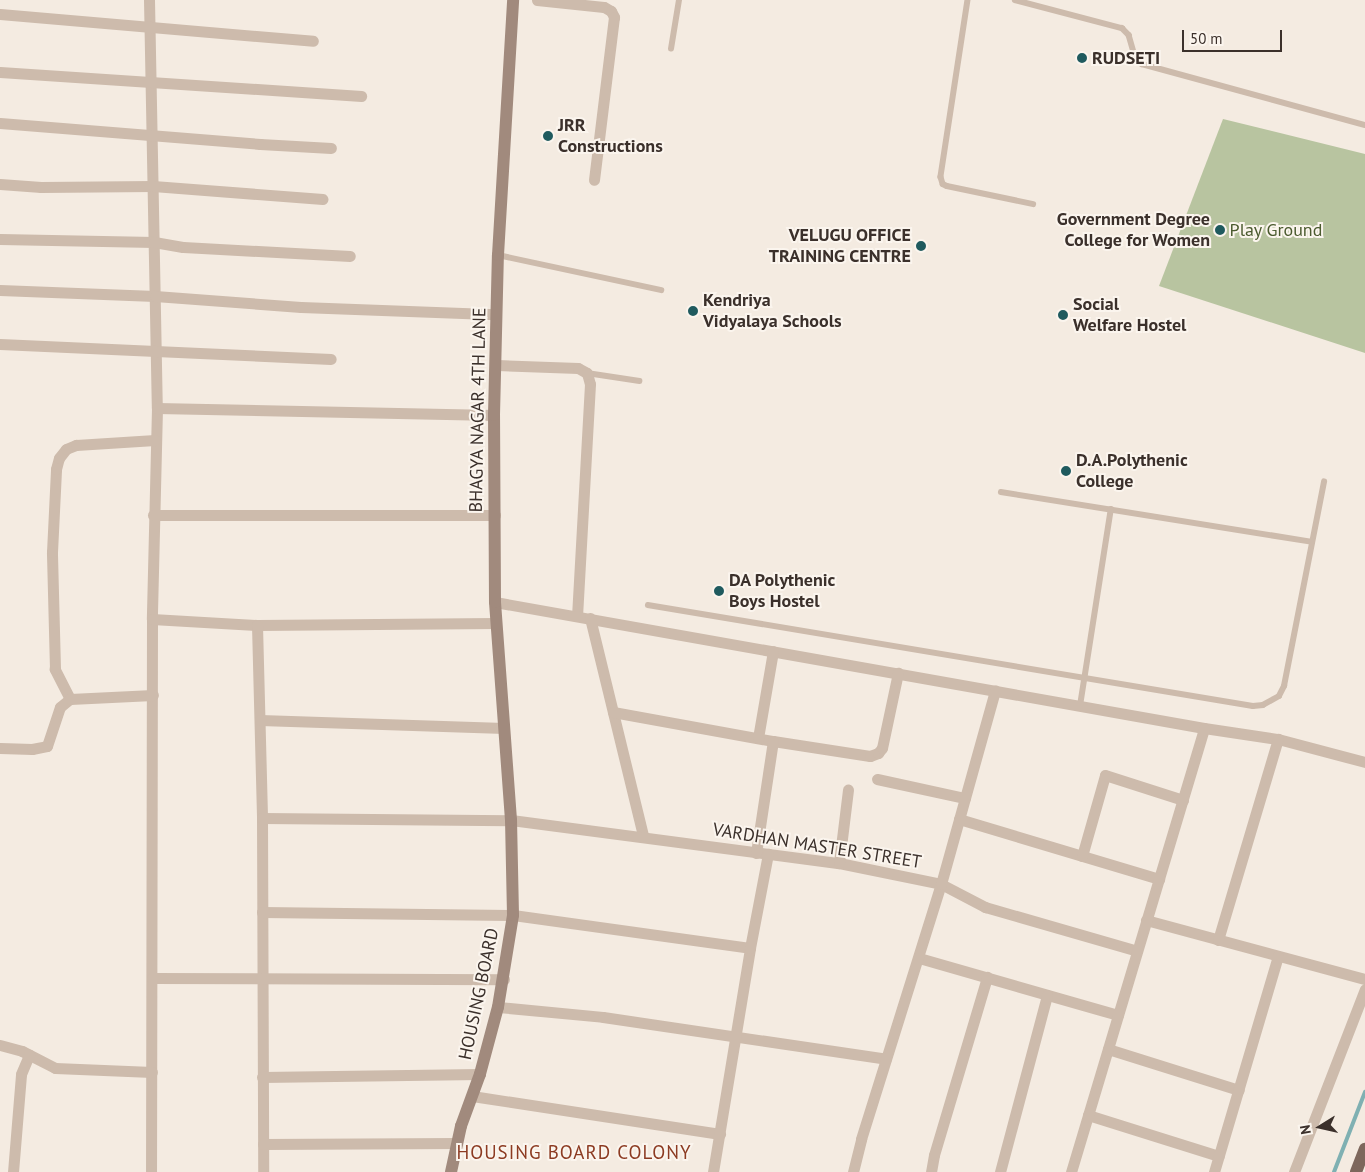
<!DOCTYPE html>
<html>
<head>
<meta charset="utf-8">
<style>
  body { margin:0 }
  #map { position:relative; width:1365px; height:1172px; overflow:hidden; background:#f4ebe1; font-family:"PT Sans",sans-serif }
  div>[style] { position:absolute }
  .green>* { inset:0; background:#b8c4a0 }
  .stream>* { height:4px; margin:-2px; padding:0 2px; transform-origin:2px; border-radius:2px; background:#7fb0b2 }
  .service>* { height:5.5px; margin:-2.75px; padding:0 2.75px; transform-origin:2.75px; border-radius:2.75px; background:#cdbbac }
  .minor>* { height:11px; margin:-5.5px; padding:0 5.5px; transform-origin:5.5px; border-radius:5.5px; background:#cdbbac }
  .secondary>* { height:12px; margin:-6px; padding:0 6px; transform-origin:6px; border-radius:6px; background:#a18a7d }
  .primary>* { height:12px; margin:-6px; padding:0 6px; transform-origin:6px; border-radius:6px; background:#7d675c }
  .dots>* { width:14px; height:14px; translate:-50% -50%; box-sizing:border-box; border:2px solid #fbf5ee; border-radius:50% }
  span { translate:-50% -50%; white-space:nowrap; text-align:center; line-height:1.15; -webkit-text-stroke:4px #fbf5ee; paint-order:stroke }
  .poi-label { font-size:18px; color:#3b302b; font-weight:700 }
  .left { translate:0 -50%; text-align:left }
  .right { translate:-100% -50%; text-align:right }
  .park-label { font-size:18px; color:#4a5a2e }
  .street-label { font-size:18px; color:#3b302b }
  .neighbourhood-label { font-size:19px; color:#8c3b22; letter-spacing:1px }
  .north { position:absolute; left:1295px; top:1102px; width:50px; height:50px; -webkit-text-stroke:4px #fbf5ee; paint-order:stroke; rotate:260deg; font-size:14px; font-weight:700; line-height:20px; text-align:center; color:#3b302b }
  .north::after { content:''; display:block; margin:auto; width:18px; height:22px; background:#3b302b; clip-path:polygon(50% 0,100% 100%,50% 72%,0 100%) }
  .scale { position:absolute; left:1182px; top:30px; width:100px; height:22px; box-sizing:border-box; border:2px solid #3b302b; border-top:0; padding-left:6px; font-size:15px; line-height:18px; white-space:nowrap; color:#3b302b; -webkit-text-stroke:4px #fbf5ee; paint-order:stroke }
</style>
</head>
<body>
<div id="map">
  <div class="green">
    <i style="clip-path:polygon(1223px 119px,1365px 154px,1365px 353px,1159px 286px)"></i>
  </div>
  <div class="stream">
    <i style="left:1334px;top:1172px;width:86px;rotate:-68.8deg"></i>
  </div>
  <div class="service">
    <i style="left:968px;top:0;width:179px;rotate:98.7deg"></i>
    <i style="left:941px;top:177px;width:7px;rotate:74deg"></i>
    <i style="left:943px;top:184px;width:4px;rotate:27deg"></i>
    <i style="left:947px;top:186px;width:88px;rotate:11.8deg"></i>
    <i style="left:1015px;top:0;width:111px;rotate:14.7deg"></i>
    <i style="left:1122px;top:28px;width:10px;rotate:45deg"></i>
    <i style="left:1129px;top:35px;width:26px;rotate:74deg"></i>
    <i style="left:1136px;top:60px;width:7px;rotate:34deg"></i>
    <i style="left:1142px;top:64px;width:231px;rotate:15.3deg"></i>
    <i style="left:671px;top:49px;width:50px;rotate:-80.7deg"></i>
    <i style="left:498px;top:255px;width:167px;rotate:12.1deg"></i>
    <i style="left:587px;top:373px;width:53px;rotate:8.7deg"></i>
    <i style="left:1001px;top:492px;width:315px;rotate:9.1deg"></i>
    <i style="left:648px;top:605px;width:613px;rotate:9.48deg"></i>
    <i style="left:1253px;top:706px;width:10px;rotate:-6deg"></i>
    <i style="left:1263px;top:705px;width:18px;rotate:-29deg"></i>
    <i style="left:1279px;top:696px;width:11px;rotate:-63deg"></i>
    <i style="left:1284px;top:686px;width:208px;rotate:-78.9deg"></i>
    <i style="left:1080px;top:706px;width:199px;rotate:-81.1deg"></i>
  </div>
  <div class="minor">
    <i style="left:149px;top:0;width:408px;rotate:88.9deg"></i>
    <i style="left:157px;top:408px;width:211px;rotate:91.4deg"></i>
    <i style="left:152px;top:619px;width:553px;rotate:90.1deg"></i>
    <i style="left:537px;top:0;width:67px;rotate:6deg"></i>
    <i style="left:604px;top:7px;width:8px;rotate:30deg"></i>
    <i style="left:611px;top:11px;width:7px;rotate:63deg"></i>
    <i style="left:614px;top:17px;width:164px;rotate:97deg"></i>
    <i style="left:0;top:14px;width:314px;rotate:4.9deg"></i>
    <i style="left:0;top:72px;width:362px;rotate:3.8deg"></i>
    <i style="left:0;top:123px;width:261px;rotate:4.6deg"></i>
    <i style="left:260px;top:144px;width:71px;rotate:3.2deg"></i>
    <i style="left:0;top:184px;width:41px;rotate:4.2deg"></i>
    <i style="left:41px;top:187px;width:112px;rotate:-0.5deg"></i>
    <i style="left:153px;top:186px;width:170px;rotate:4.4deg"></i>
    <i style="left:0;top:239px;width:154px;rotate:1.1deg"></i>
    <i style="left:154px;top:242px;width:29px;rotate:10deg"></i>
    <i style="left:183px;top:247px;width:167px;rotate:3.1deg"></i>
    <i style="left:0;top:290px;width:155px;rotate:2.2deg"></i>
    <i style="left:155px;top:296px;width:146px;rotate:4.3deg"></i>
    <i style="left:301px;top:307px;width:195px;rotate:2.1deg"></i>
    <i style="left:0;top:344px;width:331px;rotate:2.6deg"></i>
    <i style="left:497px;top:365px;width:81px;rotate:2.1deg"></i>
    <i style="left:578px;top:368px;width:10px;rotate:29deg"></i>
    <i style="left:587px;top:373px;width:11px;rotate:75deg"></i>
    <i style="left:590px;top:384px;width:232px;rotate:93.2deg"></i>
    <i style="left:157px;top:408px;width:337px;rotate:1.2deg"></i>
    <i style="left:153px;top:515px;width:342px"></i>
    <i style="left:495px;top:602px;width:720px;rotate:10.08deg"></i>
    <i style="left:1204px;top:728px;width:75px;rotate:8.5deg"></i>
    <i style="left:1278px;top:739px;width:90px;rotate:14.8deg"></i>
    <i style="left:590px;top:618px;width:223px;rotate:76.3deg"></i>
    <i style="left:152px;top:619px;width:105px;rotate:3.3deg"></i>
    <i style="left:257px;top:625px;width:239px;rotate:-0.5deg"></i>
    <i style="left:257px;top:625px;width:193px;rotate:88.5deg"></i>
    <i style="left:262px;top:818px;width:354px;rotate:89.8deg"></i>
    <i style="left:70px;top:699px;width:34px;rotate:-117deg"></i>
    <i style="left:55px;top:669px;width:117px;rotate:-91.5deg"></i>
    <i style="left:52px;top:552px;width:83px;rotate:-87.2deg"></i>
    <i style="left:56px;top:469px;width:11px;rotate:-75deg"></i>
    <i style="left:59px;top:458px;width:11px;rotate:-52deg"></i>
    <i style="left:66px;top:449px;width:11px;rotate:-22deg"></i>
    <i style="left:76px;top:445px;width:79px;rotate:-3.6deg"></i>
    <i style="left:613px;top:712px;width:163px;rotate:10.3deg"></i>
    <i style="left:773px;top:741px;width:98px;rotate:8.8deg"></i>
    <i style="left:870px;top:756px;width:9px;rotate:-21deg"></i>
    <i style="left:878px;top:753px;width:6px;rotate:-51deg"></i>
    <i style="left:882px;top:748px;width:77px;rotate:-78deg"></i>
    <i style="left:260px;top:720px;width:244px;rotate:1.9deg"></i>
    <i style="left:758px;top:738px;width:88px;rotate:-80.2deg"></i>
    <i style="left:0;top:748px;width:32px;rotate:2deg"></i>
    <i style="left:32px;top:749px;width:15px;rotate:-11deg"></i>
    <i style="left:47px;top:746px;width:41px;rotate:-71.6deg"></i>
    <i style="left:60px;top:707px;width:13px;rotate:-39deg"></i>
    <i style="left:70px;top:699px;width:83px;rotate:-2.8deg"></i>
    <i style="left:877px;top:779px;width:90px;rotate:12.2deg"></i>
    <i style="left:262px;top:818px;width:249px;rotate:0.5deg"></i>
    <i style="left:511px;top:820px;width:331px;rotate:7.5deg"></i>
    <i style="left:839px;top:863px;width:104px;rotate:11.6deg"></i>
    <i style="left:941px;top:884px;width:50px;rotate:27.6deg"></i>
    <i style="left:985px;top:907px;width:158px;rotate:16.1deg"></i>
    <i style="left:959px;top:819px;width:209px;rotate:16.7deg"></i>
    <i style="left:756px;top:853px;width:113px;rotate:-81.4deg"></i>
    <i style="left:1082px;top:856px;width:84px;rotate:-74.1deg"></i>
    <i style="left:1105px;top:775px;width:82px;rotate:17.8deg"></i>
    <i style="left:839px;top:863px;width:74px;rotate:-83deg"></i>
    <i style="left:262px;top:912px;width:251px;rotate:0.7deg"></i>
    <i style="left:513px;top:915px;width:239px;rotate:7.9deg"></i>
    <i style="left:1146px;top:920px;width:227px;rotate:15.1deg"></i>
    <i style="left:1218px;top:940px;width:210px;rotate:-73.4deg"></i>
    <i style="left:919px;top:958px;width:207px;rotate:16deg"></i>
    <i style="left:152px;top:978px;width:352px;rotate:0.2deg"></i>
    <i style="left:498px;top:1007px;width:105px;rotate:5.4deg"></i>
    <i style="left:603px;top:1017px;width:286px;rotate:8.4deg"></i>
    <i style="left:0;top:1045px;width:23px;rotate:15deg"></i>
    <i style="left:22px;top:1051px;width:37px;rotate:27deg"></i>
    <i style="left:55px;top:1068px;width:97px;rotate:2.4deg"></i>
    <i style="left:1108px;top:1049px;width:137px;rotate:17.4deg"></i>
    <i style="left:262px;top:1077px;width:218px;rotate:-0.8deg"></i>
    <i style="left:472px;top:1096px;width:251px;rotate:8.7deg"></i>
    <i style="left:1088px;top:1115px;width:137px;rotate:17.4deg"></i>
    <i style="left:263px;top:1144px;width:194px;rotate:-0.3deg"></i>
    <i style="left:13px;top:1172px;width:98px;rotate:-85.3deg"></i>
    <i style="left:21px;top:1074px;width:21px;rotate:-67deg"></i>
    <i style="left:713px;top:1172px;width:227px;rotate:-80.6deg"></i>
    <i style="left:750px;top:948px;width:96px;rotate:-79.2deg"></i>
    <i style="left:853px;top:1172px;width:34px;rotate:-76deg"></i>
    <i style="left:861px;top:1139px;width:267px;rotate:-72.6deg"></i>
    <i style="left:941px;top:884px;width:201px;rotate:-74.4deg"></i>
    <i style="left:931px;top:1172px;width:17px;rotate:-80deg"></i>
    <i style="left:934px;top:1155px;width:186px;rotate:-73.4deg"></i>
    <i style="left:1000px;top:1172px;width:183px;rotate:-75.1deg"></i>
    <i style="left:1071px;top:1172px;width:463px;rotate:-73.3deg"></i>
    <i style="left:1214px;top:1172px;width:225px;rotate:-73.5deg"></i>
    <i style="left:1294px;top:1172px;width:196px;rotate:-68.8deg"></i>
  </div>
  <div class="secondary">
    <i style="left:451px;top:1172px;width:47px;rotate:-77.7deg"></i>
    <i style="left:461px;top:1126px;width:55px;rotate:-69.9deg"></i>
    <i style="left:480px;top:1074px;width:69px;rotate:-75deg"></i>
    <i style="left:498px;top:1007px;width:93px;rotate:-80.7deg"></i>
    <i style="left:513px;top:915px;width:95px;rotate:-91.2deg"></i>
    <i style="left:511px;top:820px;width:219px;rotate:-94.2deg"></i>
    <i style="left:495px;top:602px;width:187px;rotate:-90.3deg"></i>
    <i style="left:494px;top:415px;width:160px;rotate:-88.6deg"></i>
    <i style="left:498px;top:255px;width:255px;rotate:-86.6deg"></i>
  </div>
  <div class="primary">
    <i style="left:1356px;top:1172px;width:25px;rotate:-69deg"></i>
  </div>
  <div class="dots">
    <i style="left:1082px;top:58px;background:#1f5a5e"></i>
    <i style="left:548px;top:136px;background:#1f5a5e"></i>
    <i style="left:1220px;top:230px;background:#1f5a5e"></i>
    <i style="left:921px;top:246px;background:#1f5a5e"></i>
    <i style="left:693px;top:311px;background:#1f5a5e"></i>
    <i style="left:1063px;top:315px;background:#1f5a5e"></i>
    <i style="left:1066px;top:471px;background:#1f5a5e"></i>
    <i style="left:719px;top:591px;background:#1f5a5e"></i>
  </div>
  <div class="poi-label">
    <span class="left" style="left:1092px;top:58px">RUDSETI</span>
    <span class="left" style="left:558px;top:136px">JRR<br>Constructions</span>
    <span class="right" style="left:1210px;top:230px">Government Degree<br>College for Women</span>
    <span class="right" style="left:911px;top:246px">VELUGU OFFICE<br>TRAINING CENTRE</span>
    <span class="left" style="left:703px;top:311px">Kendriya<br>Vidyalaya Schools</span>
    <span class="left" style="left:1073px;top:315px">Social<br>Welfare Hostel</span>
    <span class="left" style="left:1076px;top:471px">D.A.Polythenic<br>College</span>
    <span class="left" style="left:729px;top:591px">DA Polythenic<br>Boys Hostel</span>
  </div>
  <div class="park-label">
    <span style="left:1276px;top:230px">Play Ground</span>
  </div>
  <div class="street-label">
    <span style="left:478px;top:410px;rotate:-89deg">BHAGYA NAGAR 4TH LANE</span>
    <span style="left:817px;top:846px;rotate:9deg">VARDHAN MASTER STREET</span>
    <span style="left:479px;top:994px;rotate:-78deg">HOUSING BOARD</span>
  </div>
  <div class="neighbourhood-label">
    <span style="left:574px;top:1153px">HOUSING BOARD COLONY</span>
  </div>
  <div class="north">N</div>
  <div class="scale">50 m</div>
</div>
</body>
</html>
